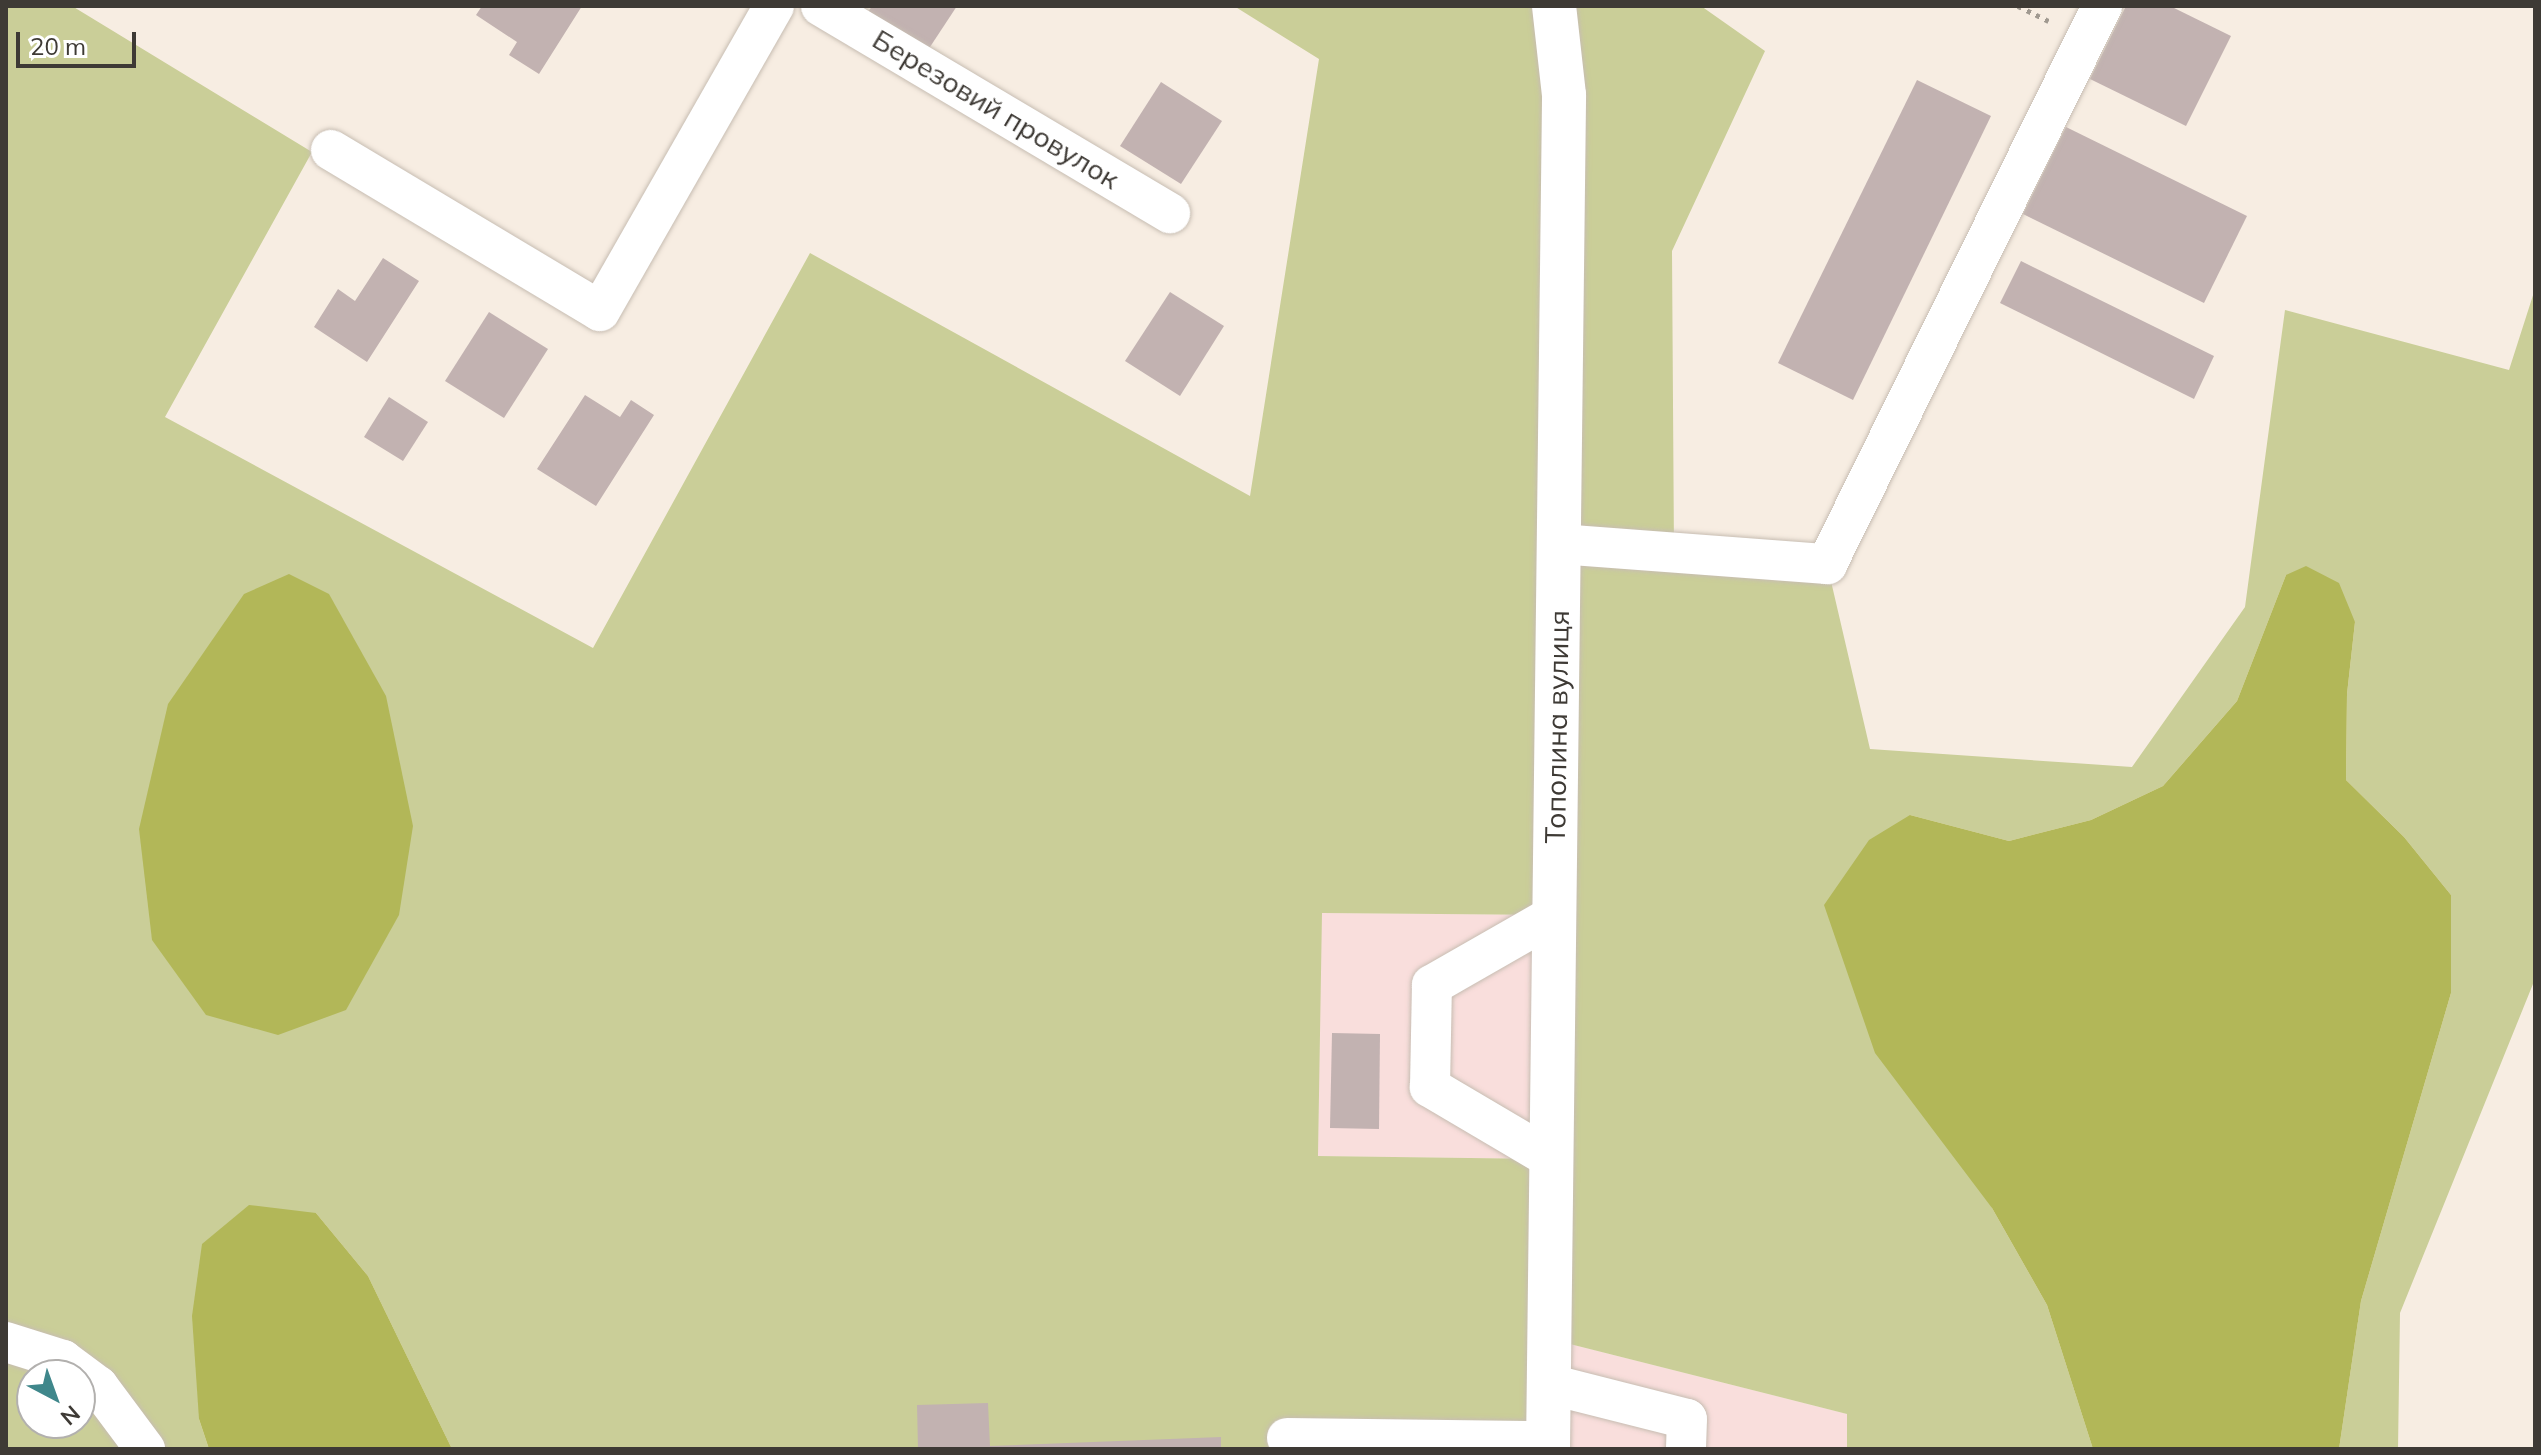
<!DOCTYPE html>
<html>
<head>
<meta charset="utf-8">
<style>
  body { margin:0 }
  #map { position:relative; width:2541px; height:1455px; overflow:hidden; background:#f7ede2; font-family:Mulish,sans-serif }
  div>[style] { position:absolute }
  .commercial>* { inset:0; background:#f9dedc }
  .green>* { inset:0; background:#cace98 }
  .forest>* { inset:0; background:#b2b758 }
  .building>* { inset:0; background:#c2b2b1 }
  .path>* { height:5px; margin-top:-2.5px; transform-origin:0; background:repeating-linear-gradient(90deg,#a09990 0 4px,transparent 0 10px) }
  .roads { filter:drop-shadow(0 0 2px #c7bdb2) drop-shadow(0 0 2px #c7bdb2) }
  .minor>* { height:40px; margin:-20px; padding:0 20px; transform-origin:20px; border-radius:20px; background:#fff }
  .major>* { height:44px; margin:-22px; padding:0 22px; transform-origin:22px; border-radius:22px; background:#fff }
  span { translate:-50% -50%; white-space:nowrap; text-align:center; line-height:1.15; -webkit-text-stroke:6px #fff; paint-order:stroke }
  .street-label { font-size:28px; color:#3e3a35 }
  .frame { position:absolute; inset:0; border:8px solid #3e3a35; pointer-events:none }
  .north { position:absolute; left:16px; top:1359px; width:80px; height:80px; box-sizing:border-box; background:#fff; border:2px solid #b2b0ae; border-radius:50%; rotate:139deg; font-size:22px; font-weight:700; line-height:32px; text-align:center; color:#3e3a35 }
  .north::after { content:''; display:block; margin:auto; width:28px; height:36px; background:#3f878b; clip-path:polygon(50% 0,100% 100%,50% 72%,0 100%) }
  .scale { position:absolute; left:16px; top:32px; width:120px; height:36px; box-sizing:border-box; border:4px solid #3e3a35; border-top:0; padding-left:10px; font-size:24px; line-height:28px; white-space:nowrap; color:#3e3a35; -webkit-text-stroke:6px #fff; paint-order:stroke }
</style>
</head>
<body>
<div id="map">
  <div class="commercial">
    <i style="clip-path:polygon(1321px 913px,1554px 915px,1552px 1159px,1318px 1156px)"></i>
    <i style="clip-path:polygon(1550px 1339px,1847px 1414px,1847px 1449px,1548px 1449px)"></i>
  </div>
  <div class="green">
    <i style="clip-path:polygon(evenodd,6px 6px,72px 6px,312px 152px,165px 417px,593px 648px,810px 253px,1250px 496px,1319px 59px,1234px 6px,1701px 6px,1765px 51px,1672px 251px,1674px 552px,1827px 564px,1870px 749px,2132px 767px,2245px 607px,2285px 310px,2509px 370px,2535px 289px,2535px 979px,2400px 1313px,2398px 1449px,2339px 1449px,2361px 1301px,2451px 993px,2451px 895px,2404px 837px,2346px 780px,2347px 694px,2355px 622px,2286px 575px,2237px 701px,2163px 786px,2091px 820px,2009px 841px,1910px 815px,1992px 1208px,2047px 1305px,2093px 1449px,1847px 1449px,1847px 1414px,1550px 1339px,1548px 1449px,452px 1449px,368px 1276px,316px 1213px,199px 1419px,209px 1449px,6px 1449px,6px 6px,1322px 913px,1554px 915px,1551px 1159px,1318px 1156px,1322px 913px,6px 6px,32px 1375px,80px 1375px,80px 1423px,32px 1423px,32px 1375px)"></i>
  </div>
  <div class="forest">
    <i style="clip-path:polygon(2306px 566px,2339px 583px,2355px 622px,2347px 694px,2346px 780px,2404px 837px,2451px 895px,2451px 993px,2361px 1301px,2339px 1449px,2093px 1449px,2047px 1305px,1992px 1208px,1875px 1053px,1824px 905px,1869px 840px,1910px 815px,2009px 841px,2091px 820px,2163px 786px,2237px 701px,2286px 575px)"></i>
    <i style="clip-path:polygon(289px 574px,329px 594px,386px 696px,413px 826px,399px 915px,346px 1010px,278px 1035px,206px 1015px,152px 940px,139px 829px,168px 704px,244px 594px)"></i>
    <i style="clip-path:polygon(249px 1205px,316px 1213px,368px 1276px,452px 1449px,209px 1449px,199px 1419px,192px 1316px,202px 1244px)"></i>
  </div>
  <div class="building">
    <i style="clip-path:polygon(482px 6px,582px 6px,539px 74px,509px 55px,517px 42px,476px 15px)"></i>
    <i style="clip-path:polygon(872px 6px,957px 6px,928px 50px,868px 12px)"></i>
    <i style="clip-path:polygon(2126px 6px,2170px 6px,2231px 36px,2186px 126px,2090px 79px)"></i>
    <i style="clip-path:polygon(1917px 80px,1991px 116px,1853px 400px,1778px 363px)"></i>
    <i style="clip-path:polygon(1161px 82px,1222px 121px,1181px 184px,1120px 146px)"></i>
    <i style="clip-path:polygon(2066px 127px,2247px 216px,2204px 303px,2023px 214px)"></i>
    <i style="clip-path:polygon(383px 258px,419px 281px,367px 362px,314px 327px,338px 289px,355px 301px)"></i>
    <i style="clip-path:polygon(2021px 261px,2214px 356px,2194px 399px,2000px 303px)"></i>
    <i style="clip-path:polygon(1170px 292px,1224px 326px,1180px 396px,1125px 361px)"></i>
    <i style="clip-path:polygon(489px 312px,548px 349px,504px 418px,445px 381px)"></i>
    <i style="clip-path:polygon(585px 395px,620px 417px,631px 400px,654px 415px,596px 506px,537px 469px)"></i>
    <i style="clip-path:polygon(389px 397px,428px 422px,403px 461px,364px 437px)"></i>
    <i style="clip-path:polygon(1332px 1033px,1380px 1034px,1379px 1129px,1330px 1128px)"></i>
    <i style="clip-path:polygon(988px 1403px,990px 1446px,1221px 1437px,1221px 1449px,918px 1449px,917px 1405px)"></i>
  </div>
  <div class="path">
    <i style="left:2018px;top:6px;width:34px;rotate:26deg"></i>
  </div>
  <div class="roads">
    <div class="minor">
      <i style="left:821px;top:6px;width:406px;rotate:30.7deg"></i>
      <i style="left:331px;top:150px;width:313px;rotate:30.9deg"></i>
      <i style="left:600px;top:311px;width:351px;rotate:-60.3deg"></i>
      <i style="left:1559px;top:544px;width:269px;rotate:4.3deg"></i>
      <i style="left:1827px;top:564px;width:622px;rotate:-63.76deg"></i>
      <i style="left:1552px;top:1159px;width:142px;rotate:-149.5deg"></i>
      <i style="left:1430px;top:1087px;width:102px;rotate:-88.9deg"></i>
      <i style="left:1432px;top:985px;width:141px;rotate:-29.8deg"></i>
      <i style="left:6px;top:1342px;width:60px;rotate:17.5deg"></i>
      <i style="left:63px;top:1360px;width:44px;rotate:36.6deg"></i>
      <i style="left:98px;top:1386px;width:79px;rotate:53.3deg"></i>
      <i style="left:1549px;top:1384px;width:142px;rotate:14.2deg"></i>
      <i style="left:1687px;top:1419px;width:30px;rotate:92deg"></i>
      <i style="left:1287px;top:1438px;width:261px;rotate:0.7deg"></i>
    </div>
    <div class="major">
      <i style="left:1548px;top:1449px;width:1354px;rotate:-89.32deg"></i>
      <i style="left:1564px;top:95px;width:90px;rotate:-96.4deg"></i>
    </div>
  </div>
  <div class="street-label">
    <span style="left:996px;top:109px;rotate:31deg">Березовий провулок</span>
    <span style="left:1557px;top:727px;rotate:-89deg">Тополина вулиця</span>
  </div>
  <div class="frame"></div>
  <div class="north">N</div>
  <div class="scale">20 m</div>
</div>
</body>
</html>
